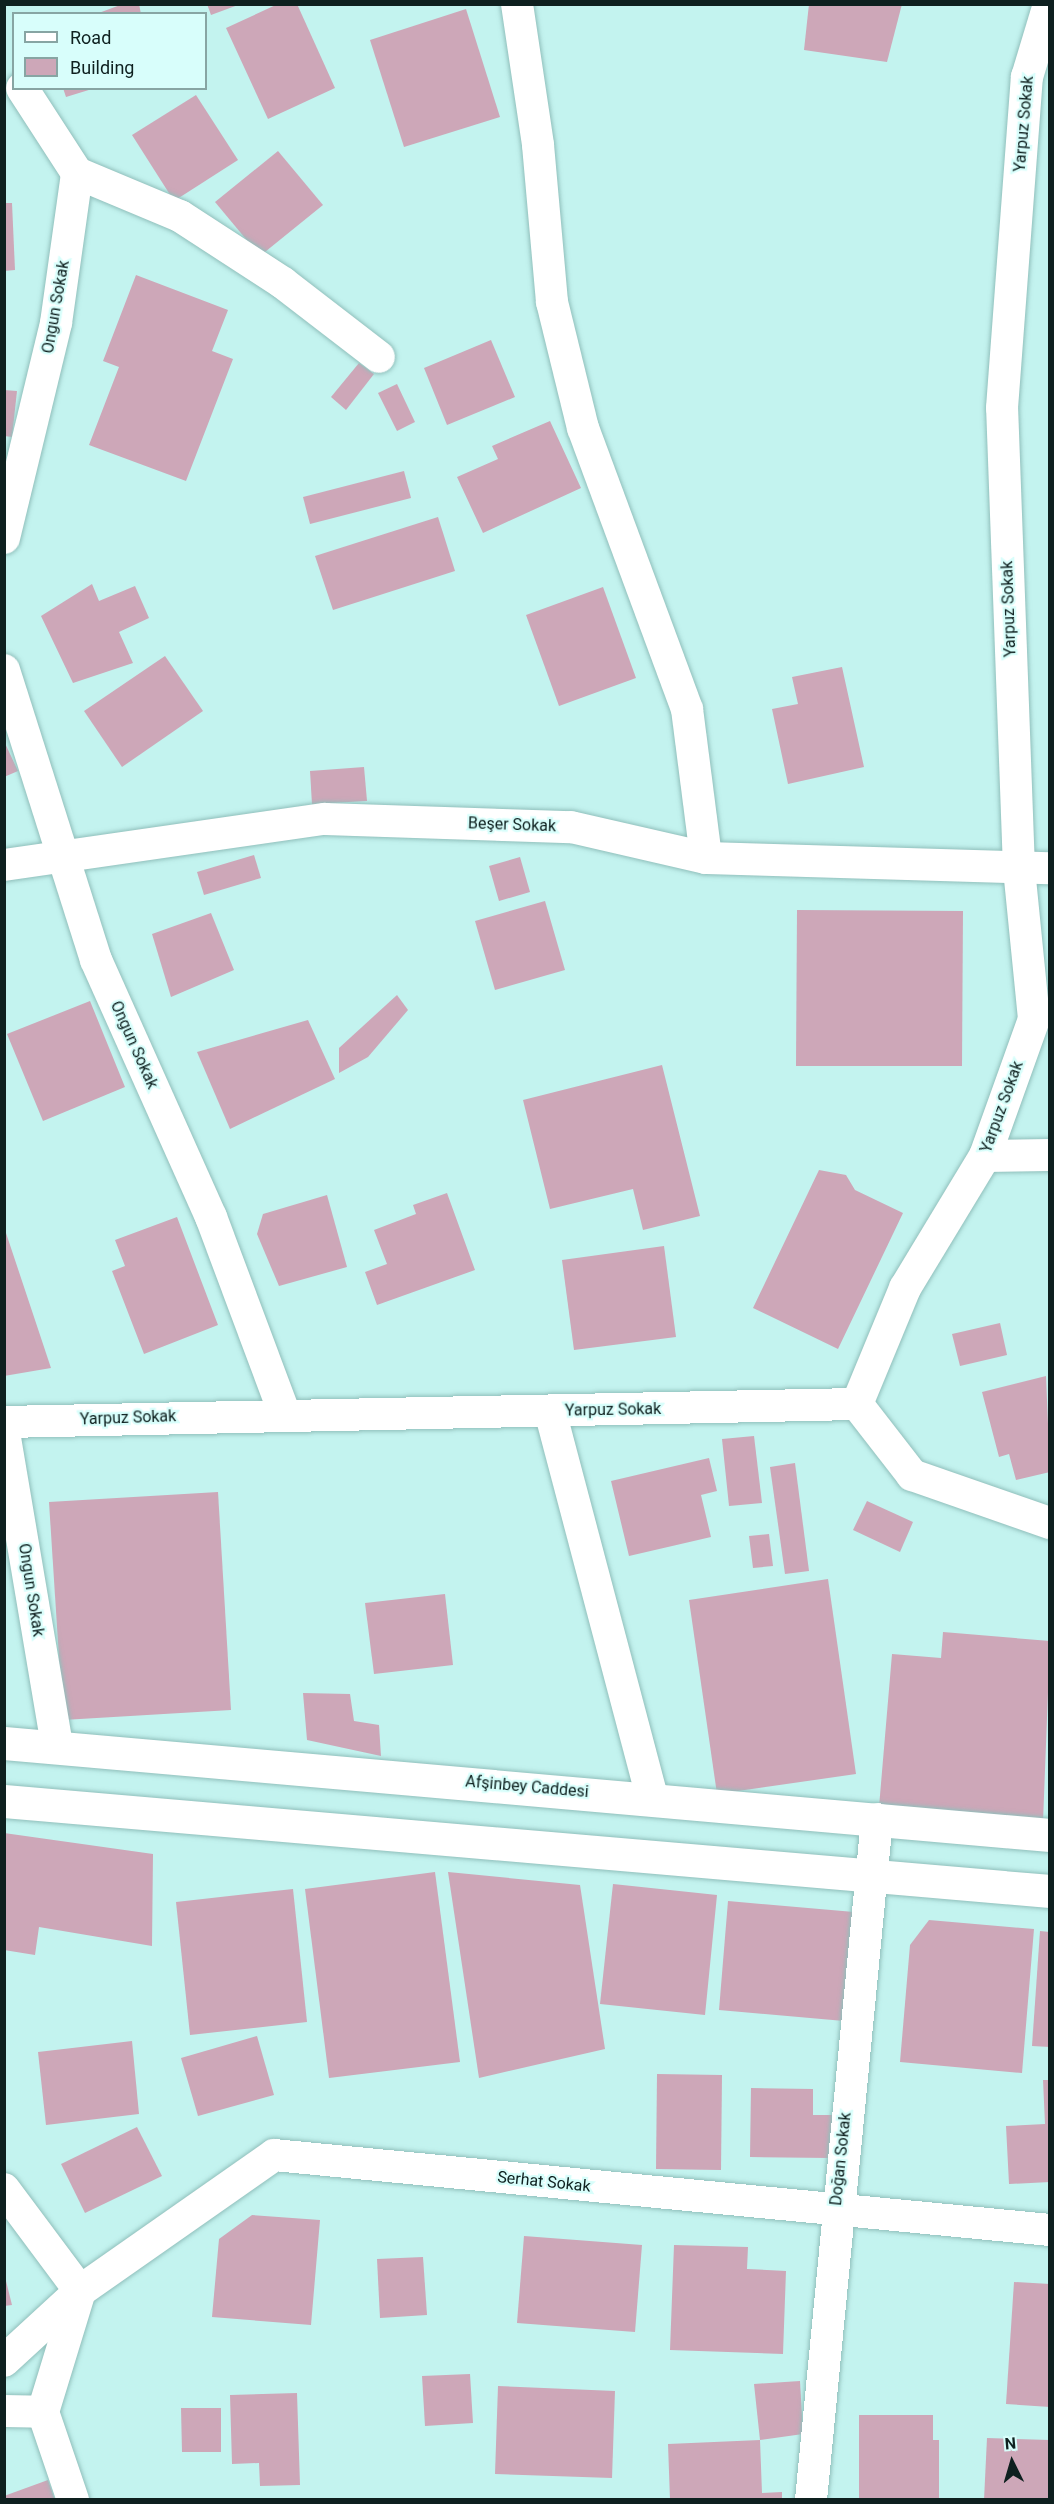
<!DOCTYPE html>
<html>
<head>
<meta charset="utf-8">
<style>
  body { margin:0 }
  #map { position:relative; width:1054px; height:2504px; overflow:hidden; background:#c3f3ef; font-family:Roboto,sans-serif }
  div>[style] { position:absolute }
  .building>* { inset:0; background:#cda7b8 }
  .roads { filter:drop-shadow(0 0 2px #90bfbb) drop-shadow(0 0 2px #90bfbb) }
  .minor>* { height:32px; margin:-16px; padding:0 16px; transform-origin:16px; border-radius:16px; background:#fff }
  .secondary>* { height:33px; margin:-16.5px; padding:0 16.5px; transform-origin:16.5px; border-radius:16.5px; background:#fff }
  span { translate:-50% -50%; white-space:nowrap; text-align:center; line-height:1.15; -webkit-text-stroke:4.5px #d8fefb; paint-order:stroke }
  .street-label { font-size:16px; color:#0e201f }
  .frame { position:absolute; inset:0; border:6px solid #0e201f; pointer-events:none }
  .legend { position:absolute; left:12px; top:12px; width:195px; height:78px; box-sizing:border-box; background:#d8fefb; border:2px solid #87a5a3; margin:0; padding:8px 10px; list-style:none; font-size:18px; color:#0e201f }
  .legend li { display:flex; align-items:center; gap:12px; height:30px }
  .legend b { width:30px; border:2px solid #87a5a3 }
  .north { position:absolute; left:982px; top:2432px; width:60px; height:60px; -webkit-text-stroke:4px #d8fefb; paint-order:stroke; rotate:355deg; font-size:16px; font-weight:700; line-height:24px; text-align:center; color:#0e201f }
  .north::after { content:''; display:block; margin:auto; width:21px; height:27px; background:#0e201f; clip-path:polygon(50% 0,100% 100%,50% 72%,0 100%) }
</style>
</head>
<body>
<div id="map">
  <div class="building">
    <i style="clip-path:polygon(123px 4px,139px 4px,141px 14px,96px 14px)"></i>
    <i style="clip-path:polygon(207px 4px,238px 4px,238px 5px,211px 15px)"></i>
    <i style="clip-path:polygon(278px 4px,297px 4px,335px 88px,268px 119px,226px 28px)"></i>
    <i style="clip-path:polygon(809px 4px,902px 4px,887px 62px,804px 50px)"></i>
    <i style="clip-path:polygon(466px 9px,500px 117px,404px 147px,370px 40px)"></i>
    <i style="clip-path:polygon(63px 88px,92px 88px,92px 89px,66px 97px)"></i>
    <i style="clip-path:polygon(196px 95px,238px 160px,174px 201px,132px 135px)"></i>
    <i style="clip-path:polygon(278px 151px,323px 205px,260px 256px,215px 202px)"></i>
    <i style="clip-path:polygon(4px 203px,12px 203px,15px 270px,4px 271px)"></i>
    <i style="clip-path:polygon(136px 275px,228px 310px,212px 351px,233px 359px,186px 481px,89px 445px,119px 367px,103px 361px)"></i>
    <i style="clip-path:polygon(491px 340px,515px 397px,447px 425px,424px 368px)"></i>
    <i style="clip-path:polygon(359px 363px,374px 374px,346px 410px,331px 397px)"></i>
    <i style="clip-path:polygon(397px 384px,415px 422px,397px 431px,378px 393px)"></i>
    <i style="clip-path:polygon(4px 390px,17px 391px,12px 437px,4px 436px)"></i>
    <i style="clip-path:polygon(550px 421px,581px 488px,483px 533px,457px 477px,498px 459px,492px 446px)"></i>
    <i style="clip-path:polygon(404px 471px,411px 498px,310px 524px,303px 497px)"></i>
    <i style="clip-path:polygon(438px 517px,455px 571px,333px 610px,315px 556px)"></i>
    <i style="clip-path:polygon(92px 584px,99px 601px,135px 586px,149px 618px,119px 632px,133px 663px,73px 683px,41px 616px)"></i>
    <i style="clip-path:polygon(603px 587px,636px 678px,559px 706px,526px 615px)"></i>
    <i style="clip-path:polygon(165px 656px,203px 711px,122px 767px,84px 711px)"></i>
    <i style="clip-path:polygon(842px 667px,864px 767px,788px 784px,772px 709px,798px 704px,792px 677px)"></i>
    <i style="clip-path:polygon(4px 741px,18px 771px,4px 777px)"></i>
    <i style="clip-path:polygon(364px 767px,367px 801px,312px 804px,310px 771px)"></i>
    <i style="clip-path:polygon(254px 855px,261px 878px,204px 895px,197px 872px)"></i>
    <i style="clip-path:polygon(520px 857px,530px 892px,499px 901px,489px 866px)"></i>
    <i style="clip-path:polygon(545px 901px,565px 970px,495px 990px,475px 921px)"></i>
    <i style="clip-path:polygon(797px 910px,963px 911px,962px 1066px,796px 1066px)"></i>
    <i style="clip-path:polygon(211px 913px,234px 970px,171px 997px,152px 934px)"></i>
    <i style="clip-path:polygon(397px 995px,408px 1010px,368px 1057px,339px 1073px,339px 1048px)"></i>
    <i style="clip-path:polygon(90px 1001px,125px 1087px,43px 1121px,7px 1034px)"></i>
    <i style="clip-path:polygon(308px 1020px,335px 1079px,230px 1129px,197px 1052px)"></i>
    <i style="clip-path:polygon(662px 1065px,700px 1216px,643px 1230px,633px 1189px,550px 1209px,523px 1100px)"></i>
    <i style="clip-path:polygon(819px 1170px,846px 1175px,855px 1190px,903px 1213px,838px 1349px,753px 1308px)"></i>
    <i style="clip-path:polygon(447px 1193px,475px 1270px,377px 1305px,365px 1272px,387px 1264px,374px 1230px,416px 1214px,413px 1205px)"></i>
    <i style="clip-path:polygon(327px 1195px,347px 1267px,279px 1286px,257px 1234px,263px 1214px)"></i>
    <i style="clip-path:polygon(177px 1217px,218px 1325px,144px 1354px,112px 1271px,125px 1266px,115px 1240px)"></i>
    <i style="clip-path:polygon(4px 1227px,51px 1368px,4px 1376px)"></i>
    <i style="clip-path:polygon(664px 1246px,676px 1337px,574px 1350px,562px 1260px)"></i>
    <i style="clip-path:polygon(1000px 1323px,1007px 1355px,960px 1366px,952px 1334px)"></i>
    <i style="clip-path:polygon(1046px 1376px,1050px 1472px,1016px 1480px,1009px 1454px,999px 1457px,982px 1392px)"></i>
    <i style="clip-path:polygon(754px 1436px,762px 1503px,729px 1506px,722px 1439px)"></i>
    <i style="clip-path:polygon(709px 1458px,717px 1491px,701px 1495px,711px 1537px,629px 1556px,611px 1481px)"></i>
    <i style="clip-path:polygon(795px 1463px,809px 1571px,785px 1574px,770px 1467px)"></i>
    <i style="clip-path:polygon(218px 1492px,231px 1710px,63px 1720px,49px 1502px)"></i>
    <i style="clip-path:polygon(867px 1501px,913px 1522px,900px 1552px,853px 1530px)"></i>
    <i style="clip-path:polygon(769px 1534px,773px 1566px,753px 1568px,749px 1536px)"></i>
    <i style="clip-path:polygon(828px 1579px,856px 1774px,717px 1794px,689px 1600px)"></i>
    <i style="clip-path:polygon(445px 1594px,453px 1665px,374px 1674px,365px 1603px)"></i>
    <i style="clip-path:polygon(943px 1632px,1050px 1641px,1043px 1822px,879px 1807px,892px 1654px,941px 1658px)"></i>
    <i style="clip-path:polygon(303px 1693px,350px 1694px,354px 1721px,379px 1725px,381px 1756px,307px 1740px)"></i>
    <i style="clip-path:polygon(4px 1833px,153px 1854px,152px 1946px,39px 1927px,35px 1955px,4px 1950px)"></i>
    <i style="clip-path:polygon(435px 1872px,460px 2062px,329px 2078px,305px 1889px)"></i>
    <i style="clip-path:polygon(448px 1872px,580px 1885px,605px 2049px,479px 2078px)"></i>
    <i style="clip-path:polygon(613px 1884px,717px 1895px,705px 2015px,600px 2004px)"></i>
    <i style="clip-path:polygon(293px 1889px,307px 2022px,190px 2035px,176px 1902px)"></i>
    <i style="clip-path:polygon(728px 1901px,854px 1912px,844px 2021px,719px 2010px)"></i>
    <i style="clip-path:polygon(929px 1920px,1034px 1929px,1022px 2073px,900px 2062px,910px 1945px)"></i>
    <i style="clip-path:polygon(1040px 1931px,1050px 1932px,1050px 2047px,1032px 2046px)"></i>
    <i style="clip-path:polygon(257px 2036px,274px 2095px,198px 2116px,181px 2058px)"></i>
    <i style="clip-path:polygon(132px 2041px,139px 2114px,46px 2125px,38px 2052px)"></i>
    <i style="clip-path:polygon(657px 2074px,722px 2075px,721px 2170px,656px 2169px)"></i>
    <i style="clip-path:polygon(1043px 2080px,1050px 2080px,1050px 2182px,1009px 2184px,1006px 2126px,1045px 2124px)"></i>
    <i style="clip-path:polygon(751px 2088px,813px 2089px,813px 2115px,832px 2115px,831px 2158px,750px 2157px)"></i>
    <i style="clip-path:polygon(137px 2127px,162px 2176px,85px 2213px,61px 2164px)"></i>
    <i style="clip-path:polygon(252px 2215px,320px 2220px,311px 2325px,212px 2317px,219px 2239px)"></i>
    <i style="clip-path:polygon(524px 2236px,642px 2245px,635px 2332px,517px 2323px)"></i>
    <i style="clip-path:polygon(674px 2245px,748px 2247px,747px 2269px,786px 2271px,783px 2354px,670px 2350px)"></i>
    <i style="clip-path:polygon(423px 2257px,427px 2315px,380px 2318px,377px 2259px)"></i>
    <i style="clip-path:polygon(4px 2273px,12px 2305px,4px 2306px)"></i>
    <i style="clip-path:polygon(1014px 2282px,1050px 2284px,1050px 2407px,1006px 2404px)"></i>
    <i style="clip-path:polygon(470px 2374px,473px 2423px,425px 2426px,422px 2376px)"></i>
    <i style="clip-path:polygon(800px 2381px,803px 2434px,760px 2440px,754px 2384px)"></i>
    <i style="clip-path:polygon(498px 2386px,615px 2391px,612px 2478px,495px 2474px)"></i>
    <i style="clip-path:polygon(297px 2393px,300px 2485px,260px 2486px,259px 2463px,232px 2464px,230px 2395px)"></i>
    <i style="clip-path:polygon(181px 2408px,221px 2408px,221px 2452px,182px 2452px)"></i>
    <i style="clip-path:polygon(859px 2415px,933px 2415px,933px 2440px,939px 2440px,939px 2500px,859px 2500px)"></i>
    <i style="clip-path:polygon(987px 2438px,1050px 2440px,1050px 2500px,984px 2500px)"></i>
    <i style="clip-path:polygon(760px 2440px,762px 2493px,782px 2492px,782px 2500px,670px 2500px,668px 2444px)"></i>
    <i style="clip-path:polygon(48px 2480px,55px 2500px,4px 2500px,4px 2496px)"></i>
  </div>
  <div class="roads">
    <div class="minor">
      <i style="left:517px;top:4px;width:143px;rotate:81.5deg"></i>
      <i style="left:538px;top:145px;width:158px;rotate:84.9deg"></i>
      <i style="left:552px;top:302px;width:130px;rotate:76.2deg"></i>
      <i style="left:583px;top:428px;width:300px;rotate:69.7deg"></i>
      <i style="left:687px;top:709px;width:150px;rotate:82.7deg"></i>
      <i style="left:77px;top:173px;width:112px;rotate:22.7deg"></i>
      <i style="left:180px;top:216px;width:123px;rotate:33deg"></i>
      <i style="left:283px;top:283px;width:121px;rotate:37.6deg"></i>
      <i style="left:4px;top:538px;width:221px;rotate:-76.4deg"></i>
      <i style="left:56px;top:323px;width:151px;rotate:-82deg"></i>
      <i style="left:77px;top:173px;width:101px;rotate:-122.9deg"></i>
      <i style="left:4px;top:670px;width:304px;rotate:72.4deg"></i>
      <i style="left:96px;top:960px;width:282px;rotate:65.9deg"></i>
      <i style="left:211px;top:1217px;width:208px;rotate:69.5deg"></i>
      <i style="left:4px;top:865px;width:324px;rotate:-8.2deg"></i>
      <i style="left:325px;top:819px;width:246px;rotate:1.9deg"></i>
      <i style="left:571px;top:827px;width:139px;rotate:12.9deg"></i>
      <i style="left:706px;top:858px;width:344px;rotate:1.7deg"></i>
      <i style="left:985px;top:1156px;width:65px;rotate:-0.9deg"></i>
      <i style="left:857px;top:1404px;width:90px;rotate:52.2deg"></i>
      <i style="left:912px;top:1475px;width:146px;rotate:19.2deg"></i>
      <i style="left:550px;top:1411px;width:400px;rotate:75.2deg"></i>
      <i style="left:4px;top:1422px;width:853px;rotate:-1.21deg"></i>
      <i style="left:857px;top:1404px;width:126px;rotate:-67.5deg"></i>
      <i style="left:905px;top:1288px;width:154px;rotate:-58.8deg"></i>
      <i style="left:985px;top:1156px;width:145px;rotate:-70.3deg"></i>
      <i style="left:1034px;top:1019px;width:151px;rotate:-95.7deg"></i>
      <i style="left:1019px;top:869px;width:461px;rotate:-92.1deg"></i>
      <i style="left:1002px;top:408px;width:332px;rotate:-85.7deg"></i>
      <i style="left:1027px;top:77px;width:76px;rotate:-73.2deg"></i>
      <i style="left:4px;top:1432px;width:319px;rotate:80.4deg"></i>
      <i style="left:4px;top:2189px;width:127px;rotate:53.3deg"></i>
      <i style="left:80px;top:2291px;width:103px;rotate:137.4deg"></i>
      <i style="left:4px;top:2411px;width:39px;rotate:1deg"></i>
      <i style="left:73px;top:2500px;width:93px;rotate:-108.8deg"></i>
      <i style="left:43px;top:2412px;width:127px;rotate:-73deg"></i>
      <i style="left:80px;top:2291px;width:237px;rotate:-35deg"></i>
      <i style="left:274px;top:2155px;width:780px;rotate:5.52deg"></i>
      <i style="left:811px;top:2500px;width:684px;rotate:-84.46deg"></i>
    </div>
    <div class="secondary">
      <i style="left:4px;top:1743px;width:1050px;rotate:5.03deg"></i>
      <i style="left:4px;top:1801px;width:1050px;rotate:4.92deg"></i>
    </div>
  </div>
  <div class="street-label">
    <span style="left:1024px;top:124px;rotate:-85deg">Yarpuz Sokak</span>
    <span style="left:56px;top:307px;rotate:-80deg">Ongun Sokak</span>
    <span style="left:1009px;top:609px;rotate:-92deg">Yarpuz Sokak</span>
    <span style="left:512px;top:825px;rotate:2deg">Beşer Sokak</span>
    <span style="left:134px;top:1045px;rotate:66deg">Ongun Sokak</span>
    <span style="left:1002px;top:1107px;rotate:-70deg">Yarpuz Sokak</span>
    <span style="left:613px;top:1410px;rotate:-1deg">Yarpuz Sokak</span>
    <span style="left:128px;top:1418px;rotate:-2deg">Yarpuz Sokak</span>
    <span style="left:31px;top:1590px;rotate:81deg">Ongun Sokak</span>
    <span style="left:527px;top:1787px;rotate:5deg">Afşinbey Caddesi</span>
    <span style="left:841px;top:2159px;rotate:-84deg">Doğan Sokak</span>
    <span style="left:544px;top:2182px;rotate:6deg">Serhat Sokak</span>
  </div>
  <div class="frame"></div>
  <ul class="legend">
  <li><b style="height:8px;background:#fff"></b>Road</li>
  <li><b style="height:16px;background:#cda7b8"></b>Building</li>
  </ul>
  <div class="north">N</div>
</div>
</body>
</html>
